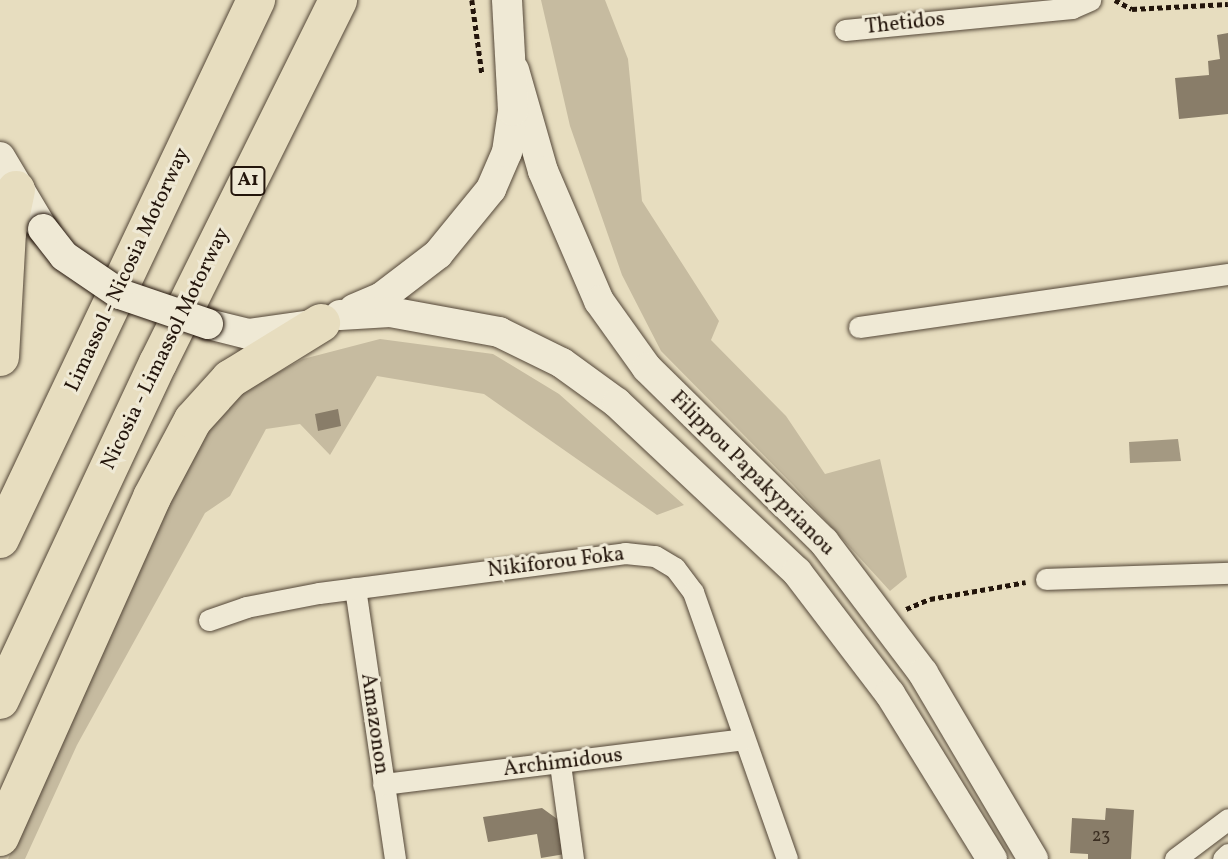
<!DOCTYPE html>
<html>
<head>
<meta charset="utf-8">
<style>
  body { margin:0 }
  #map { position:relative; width:1228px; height:859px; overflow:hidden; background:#e7ddbf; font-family:Vollkorn,serif }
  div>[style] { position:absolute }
  .green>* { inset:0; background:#c6bba0 }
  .water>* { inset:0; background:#a49982 }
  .building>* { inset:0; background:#897d69 }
  .path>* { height:4.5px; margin-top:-2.25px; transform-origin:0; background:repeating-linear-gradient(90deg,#23150b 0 5px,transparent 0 8.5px) }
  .roads { filter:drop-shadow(0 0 2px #544738) drop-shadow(0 0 2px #544738) }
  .minor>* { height:21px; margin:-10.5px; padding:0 10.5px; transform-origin:10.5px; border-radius:10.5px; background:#efe9d5 }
  .secondary>* { height:30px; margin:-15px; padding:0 15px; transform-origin:15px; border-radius:15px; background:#efe9d5 }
  .motorway>* { height:38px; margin:-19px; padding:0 19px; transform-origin:19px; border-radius:19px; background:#e7ddbf }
  .bridges { filter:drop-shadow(0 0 2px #23150b) drop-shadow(0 0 2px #23150b) }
  .secondary-bridge>* { height:30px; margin:-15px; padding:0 15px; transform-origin:15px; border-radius:15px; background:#efe9d5 }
  span { translate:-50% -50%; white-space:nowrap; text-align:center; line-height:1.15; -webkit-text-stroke:6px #efe9d5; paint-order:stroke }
  .number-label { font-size:18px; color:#3c2f22 }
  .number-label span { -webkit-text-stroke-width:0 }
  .shield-label span { padding:2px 5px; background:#efe9d5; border:2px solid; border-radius:5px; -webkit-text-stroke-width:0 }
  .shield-label { font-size:19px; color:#23150b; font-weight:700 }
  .street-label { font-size:21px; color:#23150b }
</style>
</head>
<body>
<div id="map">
  <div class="green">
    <i style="clip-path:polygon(541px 0,605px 0,628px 59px,642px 201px,719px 321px,711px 340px,786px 416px,825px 474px,880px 459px,907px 577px,890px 591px,794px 486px,661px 351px,622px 275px,570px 126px)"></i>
    <i style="clip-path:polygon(380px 339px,493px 354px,559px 394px,684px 505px,657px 515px,484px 394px,377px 376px,330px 455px,300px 424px,266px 429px,230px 496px,205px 513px,77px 745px,25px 859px,8px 859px,170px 483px,230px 398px,303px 359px)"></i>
  </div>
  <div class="water">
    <i style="clip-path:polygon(1178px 439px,1181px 461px,1130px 463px,1129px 442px)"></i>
  </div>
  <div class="building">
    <i style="clip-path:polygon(1228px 33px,1228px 114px,1179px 119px,1175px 78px,1209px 75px,1208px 61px,1220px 59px,1217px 35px)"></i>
    <i style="clip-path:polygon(338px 409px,341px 426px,318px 431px,315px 414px)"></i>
    <i style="clip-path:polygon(542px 808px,560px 821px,565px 854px,541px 858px,537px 834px,488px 842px,483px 817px)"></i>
    <i style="clip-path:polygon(1106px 808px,1134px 810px,1131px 859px,1088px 859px,1088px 854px,1070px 853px,1072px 818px,1105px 820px)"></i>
  </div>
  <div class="path">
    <i style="left:472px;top:0;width:74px;rotate:82.2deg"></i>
    <i style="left:1115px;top:0;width:19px;rotate:28deg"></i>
    <i style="left:1132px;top:9px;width:96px;rotate:-3deg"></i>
    <i style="left:906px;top:609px;width:26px;rotate:-23deg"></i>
    <i style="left:930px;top:599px;width:97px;rotate:-10deg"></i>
  </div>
  <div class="roads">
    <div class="minor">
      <i style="left:845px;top:30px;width:228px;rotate:-5.5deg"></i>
      <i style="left:1072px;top:8px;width:20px;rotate:-24deg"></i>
      <i style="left:859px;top:327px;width:373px;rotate:-8.2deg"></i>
      <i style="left:1046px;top:579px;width:182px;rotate:-1.9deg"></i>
      <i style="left:355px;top:588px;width:274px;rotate:81.6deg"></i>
      <i style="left:209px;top:620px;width:39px;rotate:-19deg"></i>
      <i style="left:246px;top:607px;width:74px;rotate:-10.9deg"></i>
      <i style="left:319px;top:593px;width:309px;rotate:-7.4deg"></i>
      <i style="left:625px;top:553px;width:30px;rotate:6deg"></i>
      <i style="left:655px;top:556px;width:23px;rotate:31deg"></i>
      <i style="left:675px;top:568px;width:30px;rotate:53deg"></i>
      <i style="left:693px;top:592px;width:283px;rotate:70.6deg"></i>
      <i style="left:560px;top:764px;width:96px;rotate:82.2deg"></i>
      <i style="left:383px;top:784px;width:364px;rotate:-7.1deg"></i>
      <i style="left:1175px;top:859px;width:66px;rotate:-37deg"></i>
      <i style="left:1223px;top:859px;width:7px;rotate:-45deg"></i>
    </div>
    <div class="secondary">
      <i style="left:514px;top:70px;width:105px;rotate:74deg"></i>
      <i style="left:543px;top:171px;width:142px;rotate:66.7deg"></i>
      <i style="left:599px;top:301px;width:82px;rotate:54.4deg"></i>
      <i style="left:647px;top:368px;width:248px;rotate:44.5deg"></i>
      <i style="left:824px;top:542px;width:164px;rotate:52.9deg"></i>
      <i style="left:923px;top:673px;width:216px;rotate:59.4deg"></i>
      <i style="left:0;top:157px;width:84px;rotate:59.2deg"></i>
      <i style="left:354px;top:309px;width:30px;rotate:-23deg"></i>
      <i style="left:382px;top:297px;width:71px;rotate:-37.5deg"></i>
      <i style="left:438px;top:254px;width:84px;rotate:-50.8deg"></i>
      <i style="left:491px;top:189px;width:40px;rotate:-66.6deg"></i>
      <i style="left:507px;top:152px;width:41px;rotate:-81.7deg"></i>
      <i style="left:513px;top:111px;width:111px;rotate:-93.1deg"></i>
      <i style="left:340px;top:315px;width:50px;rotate:-3.4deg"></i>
      <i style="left:390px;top:312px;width:111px;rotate:10.4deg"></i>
      <i style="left:499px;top:332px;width:70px;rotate:26.2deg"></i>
      <i style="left:562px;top:363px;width:68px;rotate:36deg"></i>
      <i style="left:617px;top:403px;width:247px;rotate:43.2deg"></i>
      <i style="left:797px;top:572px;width:153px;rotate:52.7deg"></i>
      <i style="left:890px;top:694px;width:194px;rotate:58.3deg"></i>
      <i style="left:208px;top:324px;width:41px;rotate:14deg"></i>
      <i style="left:248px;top:334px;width:64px;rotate:-8.1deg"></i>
    </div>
    <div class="motorway">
      <i style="left:0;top:357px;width:124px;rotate:-86.8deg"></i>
      <i style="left:7px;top:233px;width:44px;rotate:-78.2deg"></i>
      <i style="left:0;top:539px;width:597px;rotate:-64.59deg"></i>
      <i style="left:0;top:700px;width:372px;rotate:-64.9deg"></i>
      <i style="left:158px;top:363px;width:405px;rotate:-63.6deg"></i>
      <i style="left:0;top:837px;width:372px;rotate:-65.9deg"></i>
      <i style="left:152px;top:497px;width:87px;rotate:-62deg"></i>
      <i style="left:193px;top:420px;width:55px;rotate:-47.9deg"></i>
      <i style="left:230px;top:379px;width:107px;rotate:-31.6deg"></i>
    </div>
  </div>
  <div class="bridges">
    <div class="secondary-bridge">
      <i style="left:43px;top:229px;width:34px;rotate:52deg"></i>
      <i style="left:64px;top:256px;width:68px;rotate:34.2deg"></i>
      <i style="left:120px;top:294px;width:93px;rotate:18.8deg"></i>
    </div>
  </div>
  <div class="number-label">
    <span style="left:1101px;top:837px">23</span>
  </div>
  <div class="shield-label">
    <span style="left:248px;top:181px">A1</span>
  </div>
  <div class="street-label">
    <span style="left:905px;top:24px;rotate:-6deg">Thetidos</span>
    <span style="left:128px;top:270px;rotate:-65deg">Limassol - Nicosia Motorway</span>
    <span style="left:166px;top:349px;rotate:-64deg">Nicosia - Limassol Motorway</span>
    <span style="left:752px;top:474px;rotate:45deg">Filippou Papakyprianou</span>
    <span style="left:556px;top:563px;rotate:-7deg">Nikiforou Foka</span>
    <span style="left:374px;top:724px;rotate:82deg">Amazonon</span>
    <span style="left:563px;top:763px;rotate:-7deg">Archimidous</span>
  </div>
</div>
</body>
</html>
